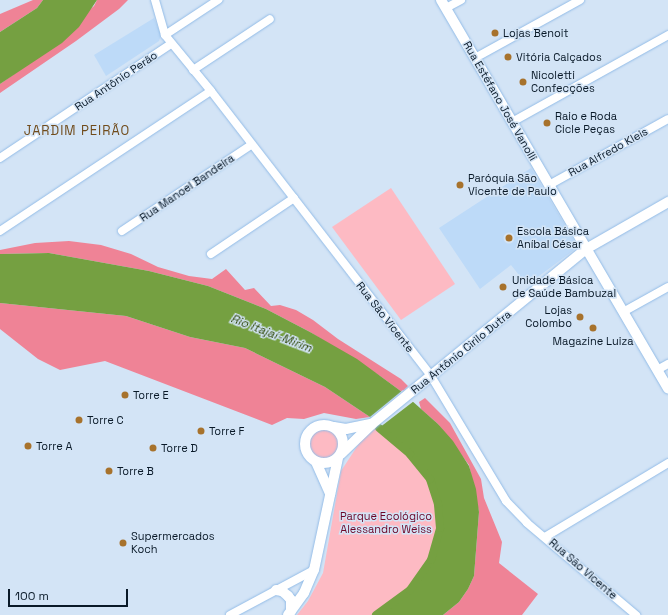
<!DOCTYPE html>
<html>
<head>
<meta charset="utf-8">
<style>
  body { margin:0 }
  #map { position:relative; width:668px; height:615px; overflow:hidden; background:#d3e4f6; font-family:"Space Grotesk",sans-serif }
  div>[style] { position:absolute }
  .built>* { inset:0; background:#bddaf8 }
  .green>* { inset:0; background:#fdbac3 }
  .round { border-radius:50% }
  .forest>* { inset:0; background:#ef8396 }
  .water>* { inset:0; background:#75a041 }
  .pier>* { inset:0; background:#d3e4f6 }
  .canal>* { height:8px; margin:-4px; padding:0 4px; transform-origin:4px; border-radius:4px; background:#75a041 }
  .roads { filter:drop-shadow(0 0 1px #93bce7) drop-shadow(0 0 1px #93bce7) }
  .minor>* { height:8px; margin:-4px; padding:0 4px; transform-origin:4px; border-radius:4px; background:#fff }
  .major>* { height:10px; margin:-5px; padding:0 5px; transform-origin:5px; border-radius:5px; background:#fff }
  .major>.ring { margin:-5px; padding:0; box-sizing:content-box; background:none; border:10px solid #fff; border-radius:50% }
  .dots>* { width:11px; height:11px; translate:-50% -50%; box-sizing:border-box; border:2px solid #d3e4f6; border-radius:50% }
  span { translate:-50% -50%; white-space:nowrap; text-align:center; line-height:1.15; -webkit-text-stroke:3px #d3e4f6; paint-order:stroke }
  .poi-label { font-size:11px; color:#091928 }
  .left { translate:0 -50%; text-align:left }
  .right { translate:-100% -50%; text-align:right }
  .street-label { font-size:11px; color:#091928 }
  .park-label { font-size:11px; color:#6c0729 }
  .water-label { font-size:12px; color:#2a4500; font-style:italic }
  .quarter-label { font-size:13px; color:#704b1b; letter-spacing:1px }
  .scale { position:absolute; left:8px; top:589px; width:120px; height:18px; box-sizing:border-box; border:2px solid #091928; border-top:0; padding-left:5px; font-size:12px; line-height:14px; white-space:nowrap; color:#091928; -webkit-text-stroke:3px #d3e4f6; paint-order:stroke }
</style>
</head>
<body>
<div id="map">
  <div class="built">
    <i style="clip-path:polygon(154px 18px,161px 35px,159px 41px,106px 76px,94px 55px)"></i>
    <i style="clip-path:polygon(531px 168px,578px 247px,527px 285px,511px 265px,480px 289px,439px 228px)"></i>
  </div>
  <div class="green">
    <i style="clip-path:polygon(391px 188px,455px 284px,401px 320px,332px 227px)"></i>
    <i style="clip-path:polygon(377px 426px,410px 454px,430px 479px,438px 504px,440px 528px,431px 560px,410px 590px,376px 615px,297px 615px,308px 601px,323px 573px,341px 471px,362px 439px)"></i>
    <i class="round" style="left:308px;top:428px;width:32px;height:32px"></i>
  </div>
  <div class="forest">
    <i style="clip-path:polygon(33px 0,43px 0,37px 8px,0 32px,0 14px)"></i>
    <i style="clip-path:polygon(97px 0,128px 0,119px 9px,76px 41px,0 93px,0 84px,13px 75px,94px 6px)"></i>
    <i style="clip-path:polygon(69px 241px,101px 245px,131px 254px,158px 267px,189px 276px,212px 279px,226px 269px,245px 290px,254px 288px,271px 306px,280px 305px,296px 310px,313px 320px,338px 339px,401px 379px,408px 386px,402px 392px,380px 376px,310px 332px,266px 309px,208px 286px,149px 271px,49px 253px,0 254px,0 250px,35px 243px)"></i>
    <i style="clip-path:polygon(0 303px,126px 316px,190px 337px,245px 348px,325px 387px,370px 417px,356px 419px,324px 413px,304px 419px,287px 418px,272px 425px,105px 361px,60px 370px,38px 359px,0 329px)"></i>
    <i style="clip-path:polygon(425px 398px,450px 423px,481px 479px,484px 498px,502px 542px,499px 563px,538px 594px,522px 615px,443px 615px,459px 602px,468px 589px,474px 576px,479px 512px,469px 465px,438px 424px,421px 409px,419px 402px)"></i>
  </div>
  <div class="water">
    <i style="clip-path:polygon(43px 0,97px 0,79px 27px,62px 43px,0 84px,0 32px,37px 8px)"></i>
    <i style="clip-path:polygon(49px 253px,149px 271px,208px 286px,266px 309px,310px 332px,357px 359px,402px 392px,438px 424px,453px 441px,469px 466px,476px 489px,479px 512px,474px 576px,468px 589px,459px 602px,443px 615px,376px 615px,410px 590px,431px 560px,440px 528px,438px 504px,430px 479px,410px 454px,379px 428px,370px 417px,325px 387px,245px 348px,190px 337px,126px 316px,0 303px,0 254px)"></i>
  </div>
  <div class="pier">
    <i style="clip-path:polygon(403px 390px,414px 401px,379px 428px,370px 417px)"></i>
  </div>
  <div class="canal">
    <i style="left:376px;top:615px;width:42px;rotate:-36.3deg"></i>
    <i style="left:410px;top:590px;width:37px;rotate:-55deg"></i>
    <i style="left:431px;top:560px;width:33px;rotate:-74deg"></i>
    <i style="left:440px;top:528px;width:24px;rotate:-95deg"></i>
    <i style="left:438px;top:504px;width:26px;rotate:-108deg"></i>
    <i style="left:430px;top:479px;width:32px;rotate:-129deg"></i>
    <i style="left:410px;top:454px;width:40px;rotate:-140deg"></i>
  </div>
  <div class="roads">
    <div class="minor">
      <i style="left:155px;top:0;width:36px;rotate:74deg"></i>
      <i style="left:165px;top:35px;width:72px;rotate:50.6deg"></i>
      <i style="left:211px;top:91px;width:360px;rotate:52.3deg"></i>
      <i style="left:431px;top:376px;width:146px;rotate:59deg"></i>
      <i style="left:506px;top:501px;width:30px;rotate:46deg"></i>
      <i style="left:527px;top:523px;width:143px;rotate:40.2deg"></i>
      <i style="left:446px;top:8px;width:17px;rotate:-28deg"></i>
      <i style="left:165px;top:35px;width:64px;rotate:-33.4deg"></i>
      <i style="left:475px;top:58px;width:120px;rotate:-28.9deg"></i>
      <i style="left:193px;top:70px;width:92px;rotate:-33.5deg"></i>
      <i style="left:512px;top:122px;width:179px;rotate:-29.1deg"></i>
      <i style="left:0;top:158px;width:206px;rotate:-33.7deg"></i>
      <i style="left:549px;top:185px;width:136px;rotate:-29deg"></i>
      <i style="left:0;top:231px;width:253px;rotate:-33.6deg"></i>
      <i style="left:122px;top:231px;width:155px;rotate:-33.7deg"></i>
      <i style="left:211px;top:254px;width:100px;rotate:-34deg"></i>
      <i style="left:623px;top:312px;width:51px;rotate:-29.1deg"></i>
      <i style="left:657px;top:370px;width:13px;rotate:-29deg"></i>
      <i style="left:545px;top:537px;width:144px;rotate:-31deg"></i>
      <i style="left:230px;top:615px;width:95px;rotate:-28.2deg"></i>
    </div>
    <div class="major">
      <i style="left:441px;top:0;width:450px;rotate:59.7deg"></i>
      <i class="ring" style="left:305px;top:425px;width:28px;height:28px"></i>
      <i style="left:334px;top:427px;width:12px;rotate:9deg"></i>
      <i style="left:346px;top:429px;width:25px;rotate:-12deg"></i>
      <i style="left:341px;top:454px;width:43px;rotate:-44.1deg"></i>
      <i style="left:372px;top:424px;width:276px;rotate:-39.3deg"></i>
      <i style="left:586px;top:249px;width:95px;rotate:-29.8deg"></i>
      <i style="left:316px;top:462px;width:35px;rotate:66deg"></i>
      <i style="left:276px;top:590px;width:6px;rotate:9deg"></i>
      <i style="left:282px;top:591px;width:8px;rotate:40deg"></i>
      <i style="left:288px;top:596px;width:5px;rotate:53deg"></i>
      <i style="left:291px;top:600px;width:11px;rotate:90deg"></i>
      <i style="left:288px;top:615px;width:27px;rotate:-54deg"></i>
      <i style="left:304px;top:593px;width:25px;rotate:-67deg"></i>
      <i style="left:314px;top:570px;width:115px;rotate:-77.9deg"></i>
    </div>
  </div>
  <div class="dots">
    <i style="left:495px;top:33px;background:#a7722c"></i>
    <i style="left:508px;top:57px;background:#a7722c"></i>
    <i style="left:523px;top:82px;background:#a7722c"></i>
    <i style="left:547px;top:123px;background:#a7722c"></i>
    <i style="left:460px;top:185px;background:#a7722c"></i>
    <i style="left:509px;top:238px;background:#a7722c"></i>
    <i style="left:503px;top:287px;background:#a7722c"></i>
    <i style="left:580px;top:317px;background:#a7722c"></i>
    <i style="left:593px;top:328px;background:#a7722c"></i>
    <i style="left:125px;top:395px;background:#a7722c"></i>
    <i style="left:79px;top:420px;background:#a7722c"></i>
    <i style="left:201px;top:431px;background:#a7722c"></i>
    <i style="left:28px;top:446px;background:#a7722c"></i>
    <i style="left:153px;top:448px;background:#a7722c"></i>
    <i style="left:109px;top:471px;background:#a7722c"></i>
    <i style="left:123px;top:543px;background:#a7722c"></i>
  </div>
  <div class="poi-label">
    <span class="left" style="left:503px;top:33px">Lojas Benoit</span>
    <span class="left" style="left:516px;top:57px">Vitória Calçados</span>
    <span class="left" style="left:531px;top:82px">Nicoletti<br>Confecções</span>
    <span class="left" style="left:555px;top:123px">Raio e Roda<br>Cicle Peças</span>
    <span class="left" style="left:468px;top:185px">Paróquia São<br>Vicente de Paulo</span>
    <span class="left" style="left:517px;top:238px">Escola Básica<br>Aníbal César</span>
    <span class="left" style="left:512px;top:287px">Unidade Básica<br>de Saúde Bambuzal</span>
    <span class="right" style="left:572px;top:317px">Lojas<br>Colombo</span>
    <span style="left:593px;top:341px">Magazine Luiza</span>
    <span class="left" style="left:133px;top:395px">Torre E</span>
    <span class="left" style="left:87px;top:420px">Torre C</span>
    <span class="left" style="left:209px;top:431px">Torre F</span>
    <span class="left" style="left:36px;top:446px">Torre A</span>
    <span class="left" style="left:161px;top:448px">Torre D</span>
    <span class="left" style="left:117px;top:471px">Torre B</span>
    <span class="left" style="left:131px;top:543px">Supermercados<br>Koch</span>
  </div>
  <div class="street-label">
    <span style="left:116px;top:81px;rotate:-34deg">Rua Antônio Perão</span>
    <span style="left:500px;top:101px;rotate:60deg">Rua Estéfano José Vanolli</span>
    <span style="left:608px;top:152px;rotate:-29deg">Rua Alfredo Kleis</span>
    <span style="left:187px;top:188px;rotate:-34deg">Rua Manoel Bandeira</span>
    <span style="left:385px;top:317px;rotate:52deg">Rua São Vicente</span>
    <span style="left:461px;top:352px;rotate:-39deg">Rua Antônio Cirilo Dutra</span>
    <span style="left:583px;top:569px;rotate:41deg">Rua São Vicente</span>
  </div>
  <div class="park-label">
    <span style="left:386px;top:523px">Parque Ecológico<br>Alessandro Weiss</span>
  </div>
  <div class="water-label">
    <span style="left:271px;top:334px;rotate:21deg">Rio Itajaí-Mirim</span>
  </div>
  <div class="quarter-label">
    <span style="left:77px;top:131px">JARDIM PEIRÃO</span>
  </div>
  <div class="scale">100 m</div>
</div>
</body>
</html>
